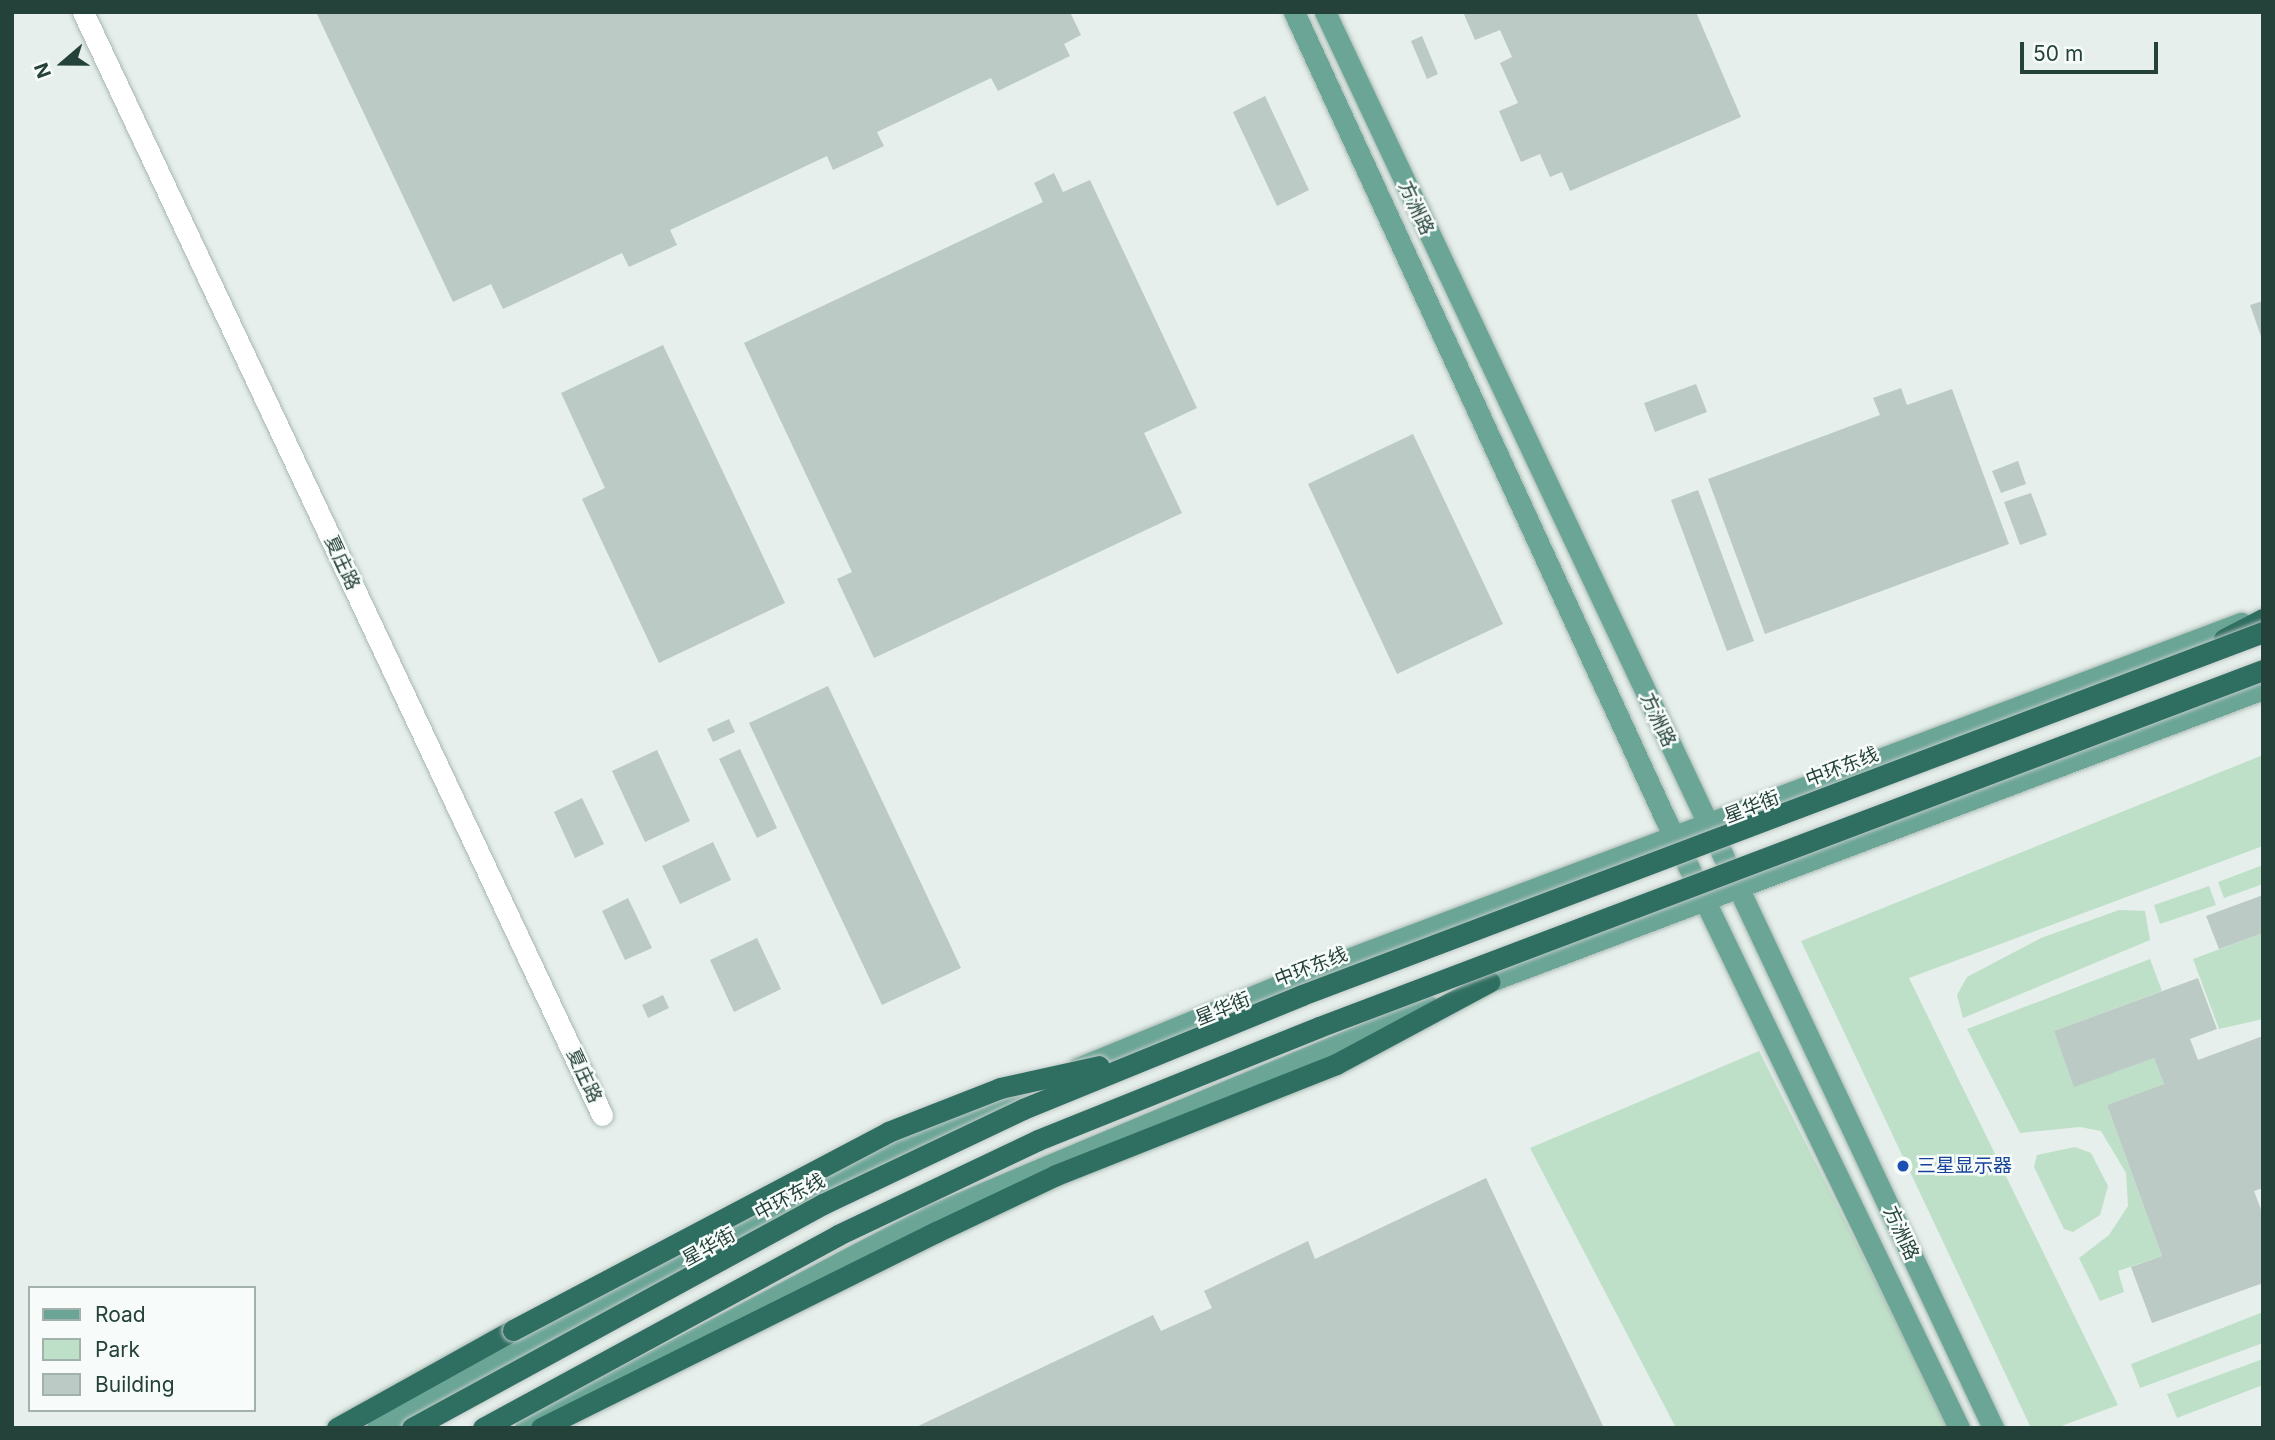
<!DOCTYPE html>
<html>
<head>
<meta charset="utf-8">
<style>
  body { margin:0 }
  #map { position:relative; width:2275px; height:1440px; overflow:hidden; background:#e6efeb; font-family:Inter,"Noto Sans SC",sans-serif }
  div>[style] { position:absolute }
  .green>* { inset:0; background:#bfe0c8 }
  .building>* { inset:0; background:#bbcac4 }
  .roads { filter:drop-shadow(0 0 2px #a8b8b2) drop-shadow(0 0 2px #a8b8b2) }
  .minor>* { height:21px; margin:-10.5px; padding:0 10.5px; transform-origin:10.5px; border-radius:10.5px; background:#fff }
  .major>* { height:21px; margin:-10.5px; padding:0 10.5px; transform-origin:10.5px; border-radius:10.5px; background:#6aa596 }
  .highway>* { height:21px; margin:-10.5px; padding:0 10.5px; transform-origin:10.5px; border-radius:10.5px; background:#2f6f62 }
  .bridges { filter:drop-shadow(0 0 2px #c2cac8) drop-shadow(0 0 2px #c2cac8) }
  .highway-bridge>* { height:21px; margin:-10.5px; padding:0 10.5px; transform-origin:10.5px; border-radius:10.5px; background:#2f6f62 }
  .dots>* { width:19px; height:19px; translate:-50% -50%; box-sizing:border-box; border:4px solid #f7fbf9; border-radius:50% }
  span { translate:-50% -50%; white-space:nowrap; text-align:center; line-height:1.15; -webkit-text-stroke:5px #f7fbf9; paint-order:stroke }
  .street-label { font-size:19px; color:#24423a }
  .transit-label { font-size:19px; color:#164399 }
  .left { translate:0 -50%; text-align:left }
  .frame { position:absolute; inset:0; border:14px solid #24423a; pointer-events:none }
  .legend { position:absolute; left:28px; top:1286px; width:228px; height:126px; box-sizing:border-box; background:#f7fbf9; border:2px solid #a3b1ad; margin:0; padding:9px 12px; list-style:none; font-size:21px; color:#24423a }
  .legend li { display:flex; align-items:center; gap:14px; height:35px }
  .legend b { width:35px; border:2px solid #a3b1ad }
  .north { position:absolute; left:28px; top:28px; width:70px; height:70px; -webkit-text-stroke:5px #f7fbf9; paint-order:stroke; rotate:250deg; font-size:19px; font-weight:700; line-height:28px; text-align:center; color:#24423a }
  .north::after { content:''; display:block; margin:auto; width:24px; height:32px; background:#24423a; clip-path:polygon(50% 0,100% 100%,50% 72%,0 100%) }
  .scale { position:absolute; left:2020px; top:42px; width:138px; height:32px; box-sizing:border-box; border:4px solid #24423a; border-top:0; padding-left:9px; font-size:21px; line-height:24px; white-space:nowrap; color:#24423a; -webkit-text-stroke:5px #f7fbf9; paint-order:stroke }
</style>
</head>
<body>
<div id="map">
  <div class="green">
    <i style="clip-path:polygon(2263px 755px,2263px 846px,1909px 978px,2118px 1405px,2056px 1428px,2031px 1428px,1801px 941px)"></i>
    <i style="clip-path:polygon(2263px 865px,2263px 884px,2224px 898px,2218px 882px)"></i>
    <i style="clip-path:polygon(2209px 886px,2216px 905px,2160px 924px,2154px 905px)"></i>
    <i style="clip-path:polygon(2119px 910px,2145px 911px,2150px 940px,1963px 1018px,1957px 995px,1967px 977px,2041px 938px)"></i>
    <i style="clip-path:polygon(2263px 933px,2263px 1019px,2219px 1029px,2193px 959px)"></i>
    <i style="clip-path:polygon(2150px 959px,2162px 991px,2054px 1031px,2075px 1086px,2154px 1058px,2164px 1084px,2107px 1105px,2162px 1256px,2118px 1271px,2124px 1292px,2100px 1301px,2079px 1258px,2109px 1235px,2128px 1206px,2126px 1173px,2101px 1131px,2080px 1127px,2020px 1133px,1967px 1029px)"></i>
    <i style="clip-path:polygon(1759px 1051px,1950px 1428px,1676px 1428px,1530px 1148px)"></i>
    <i style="clip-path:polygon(2075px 1147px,2091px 1153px,2108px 1186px,2100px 1215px,2073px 1232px,2064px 1229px,2034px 1167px,2037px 1155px)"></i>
    <i style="clip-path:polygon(2263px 1312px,2263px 1343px,2140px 1388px,2131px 1364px)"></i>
    <i style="clip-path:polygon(2263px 1359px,2263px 1385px,2177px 1418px,2167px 1394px)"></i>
  </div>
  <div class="building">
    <i style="clip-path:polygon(316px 12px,1070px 12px,1081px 35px,1064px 44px,1070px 56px,998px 91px,991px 78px,877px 132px,884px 146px,833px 170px,827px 156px,670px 230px,677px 245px,629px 267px,622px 253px,503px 309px,491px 284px,453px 302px)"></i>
    <i style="clip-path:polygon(1463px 12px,1696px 12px,1741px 117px,1570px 191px,1562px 172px,1550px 177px,1540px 154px,1521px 162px,1499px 111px,1518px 103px,1500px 63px,1512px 57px,1500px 30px,1475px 40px)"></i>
    <i style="clip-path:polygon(1422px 36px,1438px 74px,1427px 79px,1411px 41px)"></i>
    <i style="clip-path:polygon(1265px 96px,1309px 190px,1277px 206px,1233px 112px)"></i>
    <i style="clip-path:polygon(1054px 173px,1063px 192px,1090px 180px,1197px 408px,1144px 433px,1182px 513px,874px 658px,837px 579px,852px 572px,744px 343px,1043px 202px,1034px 183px)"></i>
    <i style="clip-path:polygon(2263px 301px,2263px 339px,2262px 339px,2250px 305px)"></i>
    <i style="clip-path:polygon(663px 345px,785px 603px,659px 663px,582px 499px,605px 488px,561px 393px)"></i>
    <i style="clip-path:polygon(1696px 384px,1707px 412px,1655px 432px,1644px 403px)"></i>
    <i style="clip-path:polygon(1901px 388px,1907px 405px,1952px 389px,2009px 544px,1765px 634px,1708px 479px,1880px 415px,1873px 398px)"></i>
    <i style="clip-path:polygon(1413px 434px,1503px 624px,1397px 674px,1308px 484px)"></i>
    <i style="clip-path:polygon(2018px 461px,2026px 484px,2001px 493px,1992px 471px)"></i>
    <i style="clip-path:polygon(1698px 490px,1754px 641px,1727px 651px,1671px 500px)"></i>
    <i style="clip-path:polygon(2031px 493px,2047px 535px,2020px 545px,2004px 502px)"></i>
    <i style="clip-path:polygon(828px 686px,961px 968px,882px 1005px,749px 723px)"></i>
    <i style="clip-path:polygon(729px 719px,735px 732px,713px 742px,707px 729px)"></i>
    <i style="clip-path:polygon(740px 749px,777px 828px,757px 838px,719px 759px)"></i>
    <i style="clip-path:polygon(657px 750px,690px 821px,645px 842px,612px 771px)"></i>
    <i style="clip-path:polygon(582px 798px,604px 844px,575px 858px,554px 812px)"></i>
    <i style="clip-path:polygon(713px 842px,731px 880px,680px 904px,662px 866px)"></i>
    <i style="clip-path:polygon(2263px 895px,2263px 933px,2219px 949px,2206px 916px)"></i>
    <i style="clip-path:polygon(628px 898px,652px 948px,625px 960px,602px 911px)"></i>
    <i style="clip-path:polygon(757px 938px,781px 989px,734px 1012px,710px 960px)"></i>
    <i style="clip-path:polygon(2198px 978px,2217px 1029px,2190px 1039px,2198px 1060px,2263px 1036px,2263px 1188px,2254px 1191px,2263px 1215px,2263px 1283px,2152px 1323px,2131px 1267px,2162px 1256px,2107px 1105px,2164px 1084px,2154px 1058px,2074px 1087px,2054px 1031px)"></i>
    <i style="clip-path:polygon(663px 995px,669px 1008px,648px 1018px,642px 1005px)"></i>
    <i style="clip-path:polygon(1486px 1178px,1604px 1428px,914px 1428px,1153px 1315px,1161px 1331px,1212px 1308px,1204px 1291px,1308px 1241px,1315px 1259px)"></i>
  </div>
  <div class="roads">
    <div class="minor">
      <i style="left:83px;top:12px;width:1219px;rotate:64.8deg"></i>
    </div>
    <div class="major">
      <i style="left:1294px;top:12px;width:885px;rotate:65.29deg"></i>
      <i style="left:1664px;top:816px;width:679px;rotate:64.26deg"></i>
      <i style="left:1325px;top:12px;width:1566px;rotate:64.74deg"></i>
      <i style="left:1472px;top:988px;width:846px;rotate:-20.71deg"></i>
      <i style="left:1078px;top:1068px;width:237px;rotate:-22.3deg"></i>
      <i style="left:1297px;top:978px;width:1009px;rotate:-20.61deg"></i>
      <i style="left:377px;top:1428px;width:592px;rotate:-28.56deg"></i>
      <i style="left:897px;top:1145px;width:154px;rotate:-22.9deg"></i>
      <i style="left:525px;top:1428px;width:455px;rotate:-27.7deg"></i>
      <i style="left:928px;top:1216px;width:543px;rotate:-22.74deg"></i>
    </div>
    <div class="highway">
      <i style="left:2224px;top:639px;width:44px;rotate:-27.1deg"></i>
      <i style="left:337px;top:1428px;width:201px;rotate:-29.1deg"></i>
      <i style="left:541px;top:1428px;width:441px;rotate:-26.4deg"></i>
      <i style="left:936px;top:1232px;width:133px;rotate:-25.4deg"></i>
      <i style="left:1056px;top:1175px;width:301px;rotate:-21.6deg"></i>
      <i style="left:1336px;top:1064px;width:174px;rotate:-28.2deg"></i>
    </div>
  </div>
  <div class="bridges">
    <div class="highway-bridge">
      <i style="left:513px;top:1330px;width:424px;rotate:-27.8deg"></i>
      <i style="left:888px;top:1132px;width:120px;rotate:-21.4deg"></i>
      <i style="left:1000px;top:1088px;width:101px;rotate:-12.5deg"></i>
      <i style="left:412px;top:1428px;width:468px;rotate:-28.6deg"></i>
      <i style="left:823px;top:1204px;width:221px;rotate:-25.4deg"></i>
      <i style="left:1023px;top:1109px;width:301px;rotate:-22.2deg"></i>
      <i style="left:1302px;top:995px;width:1027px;rotate:-20.69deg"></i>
      <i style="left:483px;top:1428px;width:404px;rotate:-28.5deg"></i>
      <i style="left:838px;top:1235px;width:221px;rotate:-25.4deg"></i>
      <i style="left:1038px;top:1140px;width:303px;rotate:-21.9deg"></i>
      <i style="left:1319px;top:1027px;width:1009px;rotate:-20.72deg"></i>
    </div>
  </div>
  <div class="dots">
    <i style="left:1903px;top:1166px;background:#1a4fb4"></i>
  </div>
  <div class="street-label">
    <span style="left:1416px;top:208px;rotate:65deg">方洲路</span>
    <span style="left:342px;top:563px;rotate:65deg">夏庄路</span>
    <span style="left:1658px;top:720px;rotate:65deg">方洲路</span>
    <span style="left:1842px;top:767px;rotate:-21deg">中环东线</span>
    <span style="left:1752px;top:807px;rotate:-21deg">星华街</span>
    <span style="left:1311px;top:967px;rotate:-21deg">中环东线</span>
    <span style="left:1223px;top:1009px;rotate:-22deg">星华街</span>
    <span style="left:584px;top:1076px;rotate:65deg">夏庄路</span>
    <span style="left:790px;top:1197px;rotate:-28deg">中环东线</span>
    <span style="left:1901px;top:1233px;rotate:65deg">方洲路</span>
    <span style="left:709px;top:1247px;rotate:-29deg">星华街</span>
  </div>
  <div class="transit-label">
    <span class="left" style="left:1917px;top:1166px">三星显示器</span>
  </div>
  <div class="frame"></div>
  <ul class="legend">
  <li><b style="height:9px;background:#6aa596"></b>Road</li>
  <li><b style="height:19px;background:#bfe0c8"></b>Park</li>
  <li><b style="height:19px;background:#bbcac4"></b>Building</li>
  </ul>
  <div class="north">N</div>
  <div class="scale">50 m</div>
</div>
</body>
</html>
